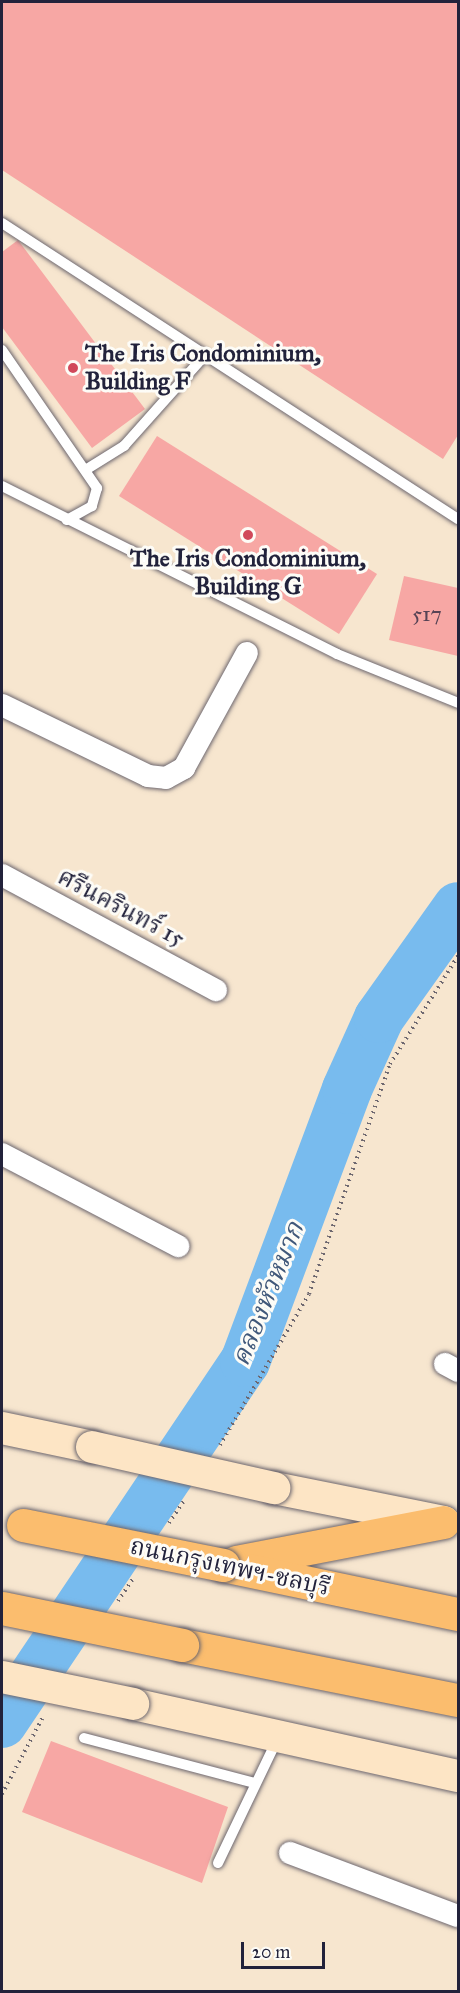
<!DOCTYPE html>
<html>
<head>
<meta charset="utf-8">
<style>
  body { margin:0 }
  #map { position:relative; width:460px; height:1993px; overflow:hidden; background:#f7e6cf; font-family:"IM FELL Great Primer","Noto Serif Thai",serif }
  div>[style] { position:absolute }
  .river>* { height:50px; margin:-25px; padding:0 25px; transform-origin:25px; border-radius:25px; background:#78bbee }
  .building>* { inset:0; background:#f7a7a4 }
  .path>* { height:4px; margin-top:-2px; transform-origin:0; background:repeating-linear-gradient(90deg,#6d676f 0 1.5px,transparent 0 6px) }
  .roads { filter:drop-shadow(0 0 2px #6d676f) drop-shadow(0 0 2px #6d676f) }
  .lane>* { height:10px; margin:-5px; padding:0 5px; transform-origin:5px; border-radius:5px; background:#fff }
  .street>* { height:22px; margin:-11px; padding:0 11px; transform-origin:11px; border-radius:11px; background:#fff }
  .secondary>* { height:32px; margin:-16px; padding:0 16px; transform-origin:16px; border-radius:16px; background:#fde5c5 }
  .highway>* { height:33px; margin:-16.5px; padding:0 16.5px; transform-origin:16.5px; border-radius:16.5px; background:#fbbd6e }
  .bridges { filter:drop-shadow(0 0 2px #6d676f) drop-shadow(0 0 2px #6d676f) }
  .secondary-bridge>* { height:32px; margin:-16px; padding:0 16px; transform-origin:16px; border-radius:16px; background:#fde5c5 }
  .highway-bridge>* { height:33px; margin:-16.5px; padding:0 16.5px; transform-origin:16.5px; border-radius:16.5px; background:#fbbd6e }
  .dots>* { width:16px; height:16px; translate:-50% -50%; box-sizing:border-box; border:3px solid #fdfcf7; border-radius:50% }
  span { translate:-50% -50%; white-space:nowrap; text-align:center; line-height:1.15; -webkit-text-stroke:6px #fdfcf7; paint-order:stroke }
  .number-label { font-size:21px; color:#574355 }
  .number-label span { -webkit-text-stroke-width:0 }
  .poi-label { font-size:24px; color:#22223b; font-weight:700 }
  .left { translate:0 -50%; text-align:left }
  .street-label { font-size:24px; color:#22223b }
  .water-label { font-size:26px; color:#40587a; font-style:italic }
  .frame { position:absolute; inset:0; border:3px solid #22223b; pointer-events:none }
  .scale { position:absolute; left:241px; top:1942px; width:84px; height:27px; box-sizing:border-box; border:3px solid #22223b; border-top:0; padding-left:8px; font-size:18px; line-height:21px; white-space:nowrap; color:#22223b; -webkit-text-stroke:4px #fdfcf7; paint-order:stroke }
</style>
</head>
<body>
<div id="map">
  <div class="river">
    <i style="left:2px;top:1723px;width:435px;rotate:-56.1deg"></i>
    <i style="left:245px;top:1362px;width:291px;rotate:-69.5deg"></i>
    <i style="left:347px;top:1089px;width:78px;rotate:-65.7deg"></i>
    <i style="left:379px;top:1018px;width:136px;rotate:-54.6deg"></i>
  </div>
  <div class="building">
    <i style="clip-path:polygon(2px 2px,458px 2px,458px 435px,443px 459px,2px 170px)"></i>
    <i style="clip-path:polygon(18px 240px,145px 409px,92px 448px,2px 327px,2px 252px)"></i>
    <i style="clip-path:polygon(157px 436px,377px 574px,339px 634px,119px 496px)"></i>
    <i style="clip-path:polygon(404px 576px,458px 588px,458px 656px,389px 640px)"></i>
    <i style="clip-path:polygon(51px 1741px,228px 1807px,202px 1883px,22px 1812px)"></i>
  </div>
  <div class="path">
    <i style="left:220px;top:1445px;width:175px;rotate:-59.5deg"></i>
    <i style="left:309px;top:1294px;width:244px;rotate:-70.6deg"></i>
    <i style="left:390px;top:1064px;width:128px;rotate:-57.8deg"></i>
    <i style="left:169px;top:1523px;width:29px;rotate:-56deg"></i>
    <i style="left:118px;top:1601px;width:29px;rotate:-56deg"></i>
    <i style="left:2px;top:1794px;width:89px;rotate:-62deg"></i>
  </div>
  <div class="roads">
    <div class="lane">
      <i style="left:2px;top:223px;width:544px;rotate:32.99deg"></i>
      <i style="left:2px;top:350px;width:168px;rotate:55.5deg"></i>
      <i style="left:97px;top:488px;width:19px;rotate:106deg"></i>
      <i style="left:92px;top:506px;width:29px;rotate:151deg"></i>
      <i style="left:87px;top:469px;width:44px;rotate:-31.9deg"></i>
      <i style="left:124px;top:446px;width:122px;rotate:-48.3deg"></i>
      <i style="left:2px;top:486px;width:375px;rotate:26.6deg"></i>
      <i style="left:337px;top:654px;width:131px;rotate:22deg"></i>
      <i style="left:84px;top:1738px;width:176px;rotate:14.8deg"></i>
      <i style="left:218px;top:1863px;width:136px;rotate:-64.4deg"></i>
    </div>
    <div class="street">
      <i style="left:2px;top:705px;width:162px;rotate:25.9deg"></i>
      <i style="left:148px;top:776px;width:18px;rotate:6deg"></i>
      <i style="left:166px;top:778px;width:21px;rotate:-29deg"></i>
      <i style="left:184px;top:768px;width:131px;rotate:-61.3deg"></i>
      <i style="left:2px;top:875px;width:243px;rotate:28.3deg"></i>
      <i style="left:2px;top:1154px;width:199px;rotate:27.6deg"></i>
      <i style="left:445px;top:1364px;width:15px;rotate:28deg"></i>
      <i style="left:290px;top:1853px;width:179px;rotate:20.6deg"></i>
    </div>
    <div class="secondary">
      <i style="left:2px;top:1428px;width:92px;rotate:11.9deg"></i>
      <i style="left:274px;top:1488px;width:173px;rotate:11.3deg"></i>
      <i style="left:133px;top:1704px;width:333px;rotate:12.5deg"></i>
    </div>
    <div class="highway">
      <i style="left:236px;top:1562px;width:211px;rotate:-10.9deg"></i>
      <i style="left:223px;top:1565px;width:240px;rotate:11.8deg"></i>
      <i style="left:182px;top:1645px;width:281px;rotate:11.3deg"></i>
    </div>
  </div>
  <div class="bridges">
    <div class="secondary-bridge">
      <i style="left:92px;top:1447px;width:187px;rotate:12.7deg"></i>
      <i style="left:2px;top:1677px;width:134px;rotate:11.6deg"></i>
    </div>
    <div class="highway-bridge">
      <i style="left:23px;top:1525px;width:204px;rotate:11.3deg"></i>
      <i style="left:2px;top:1608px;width:184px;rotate:11.6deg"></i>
    </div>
  </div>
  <div class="dots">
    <i style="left:73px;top:368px;background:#d1495b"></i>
    <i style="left:248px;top:535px;background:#d1495b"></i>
  </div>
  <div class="number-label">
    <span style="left:427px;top:614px">517</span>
  </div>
  <div class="poi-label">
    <span class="left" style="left:85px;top:368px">The Iris Condominium,<br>Building F</span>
    <span style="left:248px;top:573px">The Iris Condominium,<br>Building G</span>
  </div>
  <div class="street-label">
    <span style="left:121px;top:908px;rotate:28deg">ศรีนครินทร์ 15</span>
    <span style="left:230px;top:1567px;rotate:12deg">ถนนกรุงเทพฯ-ชลบุรี</span>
  </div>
  <div class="water-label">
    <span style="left:268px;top:1294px;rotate:-68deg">คลองหัวหมาก</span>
  </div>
  <div class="frame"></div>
  <div class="scale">20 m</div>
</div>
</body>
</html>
